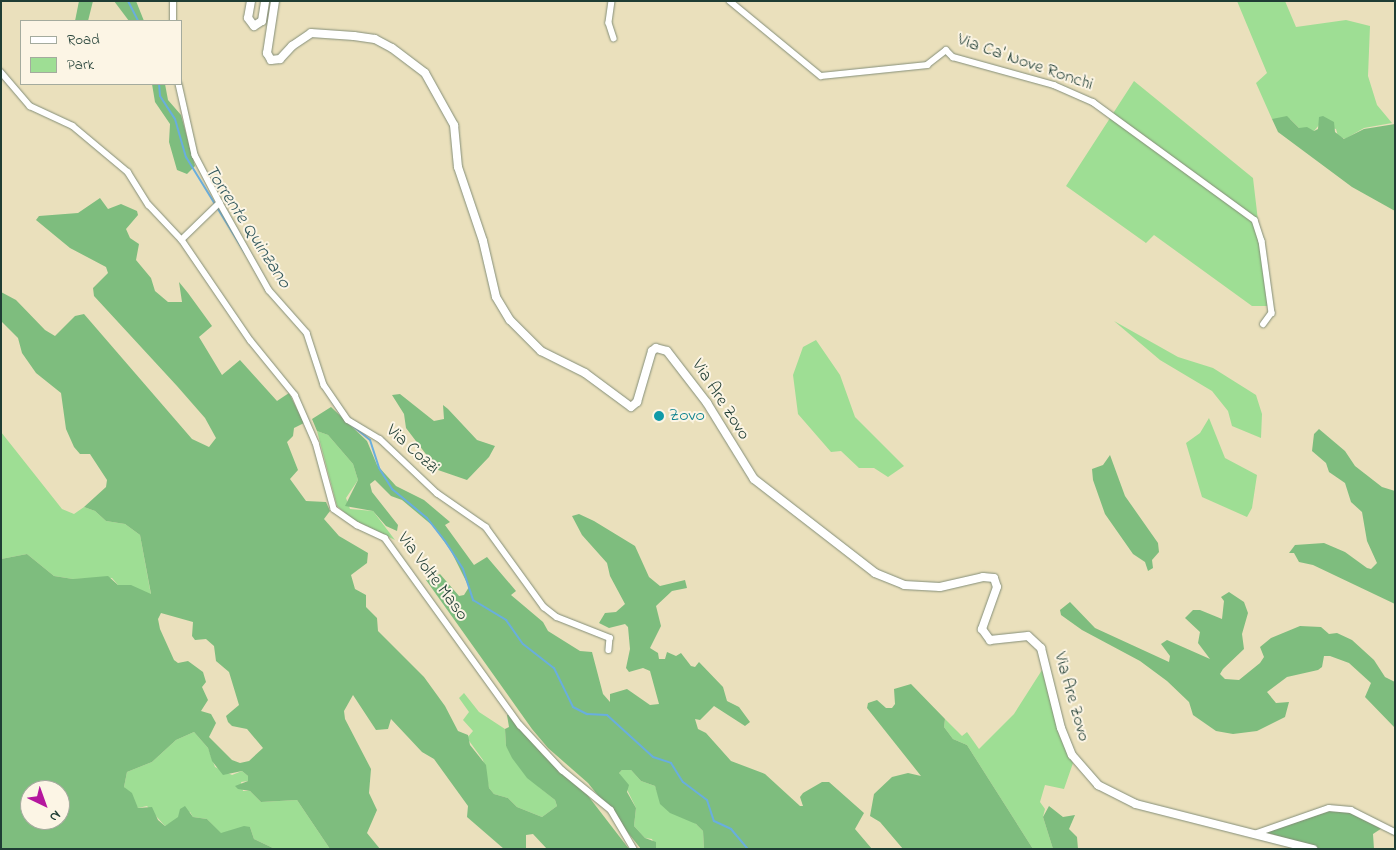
<!DOCTYPE html>
<html>
<head>
<meta charset="utf-8">
<style>
  body { margin:0 }
  #map { position:relative; width:1396px; height:850px; overflow:hidden; background:#eae0bc; font-family:"Indie Flower",sans-serif }
  div>[style] { position:absolute }
  .green>* { inset:0; background:#9ede94 }
  .forest>* { inset:0; background:#7ebd7e }
  .stream>* { height:2px; margin:-1px; padding:0 1px; transform-origin:1px; border-radius:1px; background:#69aede }
  .roads { filter:drop-shadow(0 0 1px #848e78) drop-shadow(0 0 1px #848e78) }
  .minor>* { height:5.5px; margin:-2.75px; padding:0 2.75px; transform-origin:2.75px; border-radius:2.75px; background:#fff }
  .tertiary>* { height:8px; margin:-4px; padding:0 4px; transform-origin:4px; border-radius:4px; background:#fff }
  .dots>* { width:14px; height:14px; translate:-50% -50%; box-sizing:border-box; border:2px solid #fcf5e5; border-radius:50% }
  span { translate:-50% -50%; white-space:nowrap; text-align:center; line-height:1.15; -webkit-text-stroke:4px #fcf5e5; paint-order:stroke }
  .street-label { font-size:18px; color:#1f3d34 }
  .culture-label { font-size:18px; color:#0d838f }
  .left { translate:0 -50%; text-align:left }
  .water-label { font-size:19px; color:#32595e; font-style:italic }
  .frame { position:absolute; inset:0; border:2px solid #1f3d34; pointer-events:none }
  .legend { position:absolute; left:20px; top:20px; width:162px; height:65px; box-sizing:border-box; background:#fcf5e5; border:1px solid #a4ab9e; margin:0; padding:6px 9px; list-style:none; font-size:15px; color:#1f3d34 }
  .legend li { display:flex; align-items:center; gap:10px; height:25px }
  .legend b { width:25px; border:1px solid #a4ab9e }
  .north { position:absolute; left:20px; top:780px; width:50px; height:50px; box-sizing:border-box; background:#fcf5e5; border:1px solid #a4ab9e; border-radius:50%; rotate:138deg; font-size:14px; font-weight:700; line-height:20px; text-align:center; color:#1f3d34 }
  .north::after { content:''; display:block; margin:auto; width:18px; height:22px; background:#b5179e; clip-path:polygon(50% 0,100% 100%,50% 72%,0 100%) }
</style>
</head>
<body>
<div id="map">
  <div class="green">
    <i style="clip-path:polygon(1237px 1px,1285px 1px,1296px 27px,1346px 20px,1370px 26px,1368px 76px,1377px 105px,1392px 123px,1364px 128px,1345px 139px,1338px 136px,1336px 129px,1319px 125px,1314px 131px,1299px 128px,1290px 119px,1272px 119px,1256px 83px,1267px 73px)"></i>
    <i style="clip-path:polygon(1134px 81px,1253px 178px,1268px 306px,1252px 306px,1154px 235px,1146px 243px,1066px 186px)"></i>
    <i style="clip-path:polygon(1114px 321px,1178px 357px,1213px 368px,1256px 395px,1262px 414px,1261px 438px,1232px 426px,1228px 411px,1212px 391px,1160px 360px)"></i>
    <i style="clip-path:polygon(816px 340px,840px 375px,855px 417px,904px 466px,888px 477px,874px 468px,859px 468px,841px 451px,831px 452px,798px 414px,793px 375px,803px 347px)"></i>
    <i style="clip-path:polygon(1209px 418px,1225px 458px,1257px 475px,1252px 508px,1247px 517px,1202px 497px,1186px 443px,1200px 433px)"></i>
    <i style="clip-path:polygon(317px 431px,328px 435px,353px 464px,358px 480px,346px 498px,350px 509px,373px 511px,395px 540px,352px 519px,337px 506px)"></i>
    <i style="clip-path:polygon(1px 432px,62px 509px,74px 514px,84px 507px,95px 511px,106px 521px,125px 524px,140px 535px,151px 595px,118px 585px,112px 578px,73px 579px,54px 576px,27px 554px,1px 559px)"></i>
    <i style="clip-path:polygon(1042px 670px,1059px 735px,1073px 763px,1064px 789px,1045px 785px,1040px 802px,1045px 809px,1043px 817px,1053px 849px,1033px 849px,967px 745px,953px 739px,944px 727px,945px 719px,962px 736px,967px 732px,979px 749px,1014px 714px)"></i>
    <i style="clip-path:polygon(464px 693px,479px 712px,505px 729px,506px 746px,539px 787px,555px 800px,557px 806px,542px 817px,517px 807px,508px 798px,494px 794px,489px 788px,483px 760px,467px 738px,473px 731px,463px 720px,469px 712px,459px 698px)"></i>
    <i style="clip-path:polygon(194px 732px,208px 748px,215px 767px,232px 775px,242px 771px,248px 776px,248px 781px,241px 782px,243px 791px,250px 791px,261px 802px,297px 800px,330px 849px,275px 849px,254px 839px,250px 827px,221px 834px,207px 819px,193px 817px,190px 812px,165px 826px,147px 806px,138px 808px,124px 787px,127px 772px,152px 762px,176px 740px)"></i>
    <i style="clip-path:polygon(622px 770px,631px 770px,641px 781px,655px 786px,659px 797px,696px 824px,703px 831px,704px 849px,656px 849px,652px 839px,645px 838px,634px 826px,636px 808px,619px 773px)"></i>
  </div>
  <div class="forest">
    <i style="clip-path:polygon(79px 1px,93px 1px,88px 21px,75px 21px)"></i>
    <i style="clip-path:polygon(114px 1px,136px 1px,144px 21px,129px 21px)"></i>
    <i style="clip-path:polygon(152px 84px,165px 84px,168px 100px,181px 115px,195px 166px,187px 174px,177px 170px,169px 142px,170px 124px,155px 102px)"></i>
    <i style="clip-path:polygon(1287px 116px,1299px 128px,1307px 127px,1314px 131px,1318px 129px,1319px 117px,1323px 116px,1334px 122px,1335px 132px,1344px 139px,1364px 129px,1395px 124px,1395px 211px,1352px 187px,1278px 132px,1272px 119px)"></i>
    <i style="clip-path:polygon(evenodd,100px 198px,108px 209px,121px 204px,137px 211px,138px 215px,126px 229px,130px 238px,139px 244px,136px 260px,151px 278px,155px 291px,168px 302px,182px 302px,179px 282px,188px 293px,212px 326px,199px 337px,222px 375px,240px 360px,277px 401px,289px 393px,304px 423px,294px 428px,293px 436px,287px 442px,298px 470px,290px 479px,306px 501px,326px 502px,330px 511px,324px 519px,339px 536px,368px 553px,367px 563px,351px 575px,355px 589px,366px 595px,366px 607px,377px 618px,378px 631px,424px 677px,445px 706px,458px 731px,468px 735px,470px 745px,486px 765px,489px 788px,494px 794px,508px 798px,517px 807px,542px 817px,557px 806px,555px 800px,527px 778px,512px 758px,506px 746px,505px 729px,509px 727px,507px 715px,513px 714px,542px 754px,582px 788px,629px 849px,547px 849px,533px 834px,526px 835px,526px 849px,504px 849px,467px 817px,468px 806px,434px 759px,422px 752px,391px 719px,388px 729px,376px 730px,353px 695px,344px 711px,345px 719px,371px 769px,369px 793px,377px 810px,367px 833px,380px 849px,330px 849px,297px 800px,261px 802px,250px 791px,238px 789px,235px 786px,248px 781px,248px 776px,242px 771px,223px 775px,212px 761px,208px 748px,194px 732px,176px 740px,152px 762px,127px 772px,124px 787px,132px 793px,138px 808px,152px 807px,158px 820px,165px 826px,178px 817px,180px 809px,185px 806px,193px 817px,207px 819px,221px 833px,244px 826px,250px 827px,254px 839px,275px 849px,1px 849px,1px 559px,27px 554px,54px 576px,73px 579px,108px 576px,118px 585px,131px 585px,151px 594px,140px 535px,125px 524px,106px 521px,95px 511px,84px 507px,106px 487px,107px 480px,90px 454px,80px 454px,74px 447px,66px 429px,61px 393px,36px 373px,22px 353px,18px 338px,1px 321px,1px 292px,16px 300px,45px 330px,55px 336px,75px 316px,84px 314px,192px 439px,209px 447px,216px 438px,205px 418px,177px 386px,94px 296px,93px 288px,108px 273px,106px 267px,70px 248px,36px 220px,39px 216px,78px 213px,100px 198px,161px 613px,193px 622px,192px 636px,195px 640px,206px 639px,214px 646px,216px 661px,229px 672px,239px 705px,226px 716px,228px 722px,232px 726px,247px 729px,263px 748px,249px 761px,240px 763px,232px 760px,209px 737px,216px 723px,211px 714px,201px 711px,208px 700px,202px 687px,206px 682px,203px 672px,188px 661px,178px 663px,174px 660px,160px 629px,158px 619px,161px 613px,100px 198px,30px 790px,60px 790px,60px 820px,30px 820px,30px 790px)"></i>
    <i style="clip-path:polygon(400px 394px,434px 421px,444px 419px,443px 405px,448px 409px,477px 440px,495px 446px,489px 457px,467px 480px,438px 470px,406px 428px,404px 414px,392px 395px)"></i>
    <i style="clip-path:polygon(331px 407px,367px 441px,377px 465px,396px 486px,424px 500px,450px 522px,445px 525px,474px 565px,487px 557px,516px 591px,511px 595px,543px 622px,548px 631px,580px 651px,592px 652px,603px 694px,610px 702px,610px 694px,627px 689px,650px 705px,659px 704px,650px 671px,643px 668px,629px 672px,626px 668px,630px 649px,628px 627px,625px 624px,609px 628px,599px 623px,605px 613px,616px 612px,625px 604px,610px 576px,607px 563px,582px 535px,572px 516px,579px 514px,594px 521px,635px 546px,649px 577px,660px 586px,685px 580px,687px 588px,672px 591px,656px 606px,661px 626px,650px 648px,658px 653px,659px 659px,665px 659px,667px 652px,676px 656px,681px 653px,691px 666px,695px 667px,699px 662px,723px 687px,727px 701px,739px 707px,750px 722px,745px 726px,714px 706px,700px 720px,695px 719px,698px 729px,706px 733px,731px 761px,765px 774px,800px 806px,803px 806px,800px 797px,803px 793px,822px 782px,829px 782px,864px 813px,855px 829px,872px 849px,704px 849px,703px 831px,696px 824px,670px 813px,660px 804px,655px 786px,641px 781px,631px 770px,622px 770px,619px 773px,629px 785px,627px 792px,636px 808px,634px 826px,645px 838px,656px 842px,656px 849px,641px 849px,588px 783px,548px 748px,532px 729px,426px 580px,440px 574px,459px 596px,464px 595px,469px 587px,451px 551px,433px 526px,402px 500px,391px 496px,375px 480px,370px 484px,372px 492px,398px 525px,397px 531px,386px 526px,373px 511px,345px 506px,358px 480px,353px 464px,328px 435px,317px 431px,312px 419px)"></i>
    <i style="clip-path:polygon(1319px 429px,1345px 451px,1355px 466px,1382px 487px,1395px 491px,1395px 604px,1313px 565px,1299px 562px,1294px 553px,1289px 553px,1295px 545px,1324px 543px,1345px 552px,1367px 568px,1371px 569px,1377px 563px,1367px 541px,1362px 512px,1351px 502px,1345px 483px,1329px 472px,1326px 463px,1312px 451px,1314px 434px)"></i>
    <i style="clip-path:polygon(1110px 455px,1125px 496px,1158px 543px,1159px 552px,1152px 560px,1153px 568px,1148px 571px,1145px 562px,1133px 554px,1105px 514px,1093px 480px,1092px 469px,1103px 465px)"></i>
    <i style="clip-path:polygon(1229px 592px,1244px 602px,1248px 613px,1242px 634px,1244px 649px,1223px 669px,1220px 674px,1225px 679px,1239px 680px,1260px 663px,1264px 657px,1260px 647px,1271px 638px,1300px 626px,1321px 627px,1329px 634px,1337px 633px,1352px 640px,1374px 660px,1385px 677px,1395px 682px,1395px 728px,1365px 697px,1371px 683px,1349px 663px,1330px 656px,1324px 656px,1322px 667px,1318px 670px,1287px 677px,1267px 692px,1276px 703px,1289px 702px,1285px 717px,1257px 731px,1233px 734px,1216px 731px,1193px 715px,1189px 702px,1167px 681px,1140px 661px,1082px 630px,1061px 615px,1060px 610px,1070px 602px,1095px 628px,1169px 662px,1170px 656px,1161px 644px,1167px 640px,1210px 659px,1198px 643px,1200px 632px,1185px 618px,1193px 610px,1200px 610px,1222px 619px,1224px 601px,1221px 597px)"></i>
    <i style="clip-path:polygon(911px 684px,945px 719px,944px 727px,953px 739px,967px 745px,1033px 849px,903px 849px,880px 822px,870px 816px,874px 794px,892px 777px,908px 773px,921px 776px,867px 708px,868px 703px,877px 700px,886px 708px,892px 708px,895px 704px,894px 689px)"></i>
    <i style="clip-path:polygon(1049px 806px,1063px 817px,1075px 815px,1069px 829px,1077px 837px,1078px 849px,1053px 849px,1043px 817px)"></i>
    <i style="clip-path:polygon(1336px 809px,1347px 810px,1382px 828px,1373px 834px,1374px 849px,1320px 849px,1265px 832px)"></i>
  </div>
  <div class="stream">
    <i style="left:128px;top:1px;width:22px;rotate:63deg"></i>
    <i style="left:159px;top:84px;width:12px;rotate:85deg"></i>
    <i style="left:160px;top:96px;width:27px;rotate:57deg"></i>
    <i style="left:175px;top:119px;width:40px;rotate:74deg"></i>
    <i style="left:186px;top:157px;width:113px;rotate:58.4deg"></i>
    <i style="left:332px;top:401px;width:18px;rotate:56deg"></i>
    <i style="left:349px;top:423px;width:27px;rotate:39deg"></i>
    <i style="left:370px;top:440px;width:29px;rotate:72deg"></i>
    <i style="left:379px;top:468px;width:25px;rotate:58deg"></i>
    <i style="left:392px;top:489px;width:45px;rotate:39.6deg"></i>
    <i style="left:427px;top:518px;width:29px;rotate:52deg"></i>
    <i style="left:445px;top:541px;width:33px;rotate:57deg"></i>
    <i style="left:463px;top:569px;width:33px;rotate:72deg"></i>
    <i style="left:473px;top:600px;width:39px;rotate:31deg"></i>
    <i style="left:506px;top:620px;width:29px;rotate:55deg"></i>
    <i style="left:523px;top:644px;width:39px;rotate:38deg"></i>
    <i style="left:554px;top:668px;width:43px;rotate:64deg"></i>
    <i style="left:573px;top:707px;width:16px;rotate:27deg"></i>
    <i style="left:587px;top:714px;width:20px;rotate:3deg"></i>
    <i style="left:607px;top:715px;width:62px;rotate:42.4deg"></i>
    <i style="left:653px;top:757px;width:19px;rotate:18deg"></i>
    <i style="left:671px;top:763px;width:22px;rotate:58deg"></i>
    <i style="left:683px;top:782px;width:30px;rotate:37deg"></i>
    <i style="left:707px;top:800px;width:22px;rotate:72deg"></i>
    <i style="left:714px;top:821px;width:19px;rotate:25deg"></i>
    <i style="left:731px;top:829px;width:26px;rotate:50deg"></i>
  </div>
  <div class="roads">
    <div class="minor">
      <i style="left:612px;top:1px;width:22px;rotate:98deg"></i>
      <i style="left:609px;top:23px;width:16px;rotate:72deg"></i>
      <i style="left:730px;top:1px;width:118px;rotate:39.5deg"></i>
      <i style="left:821px;top:76px;width:107px;rotate:-5.9deg"></i>
      <i style="left:927px;top:65px;width:24px;rotate:-38deg"></i>
      <i style="left:946px;top:50px;width:10px;rotate:45deg"></i>
      <i style="left:953px;top:57px;width:105px;rotate:15.5deg"></i>
      <i style="left:1054px;top:85px;width:43px;rotate:23.6deg"></i>
      <i style="left:1093px;top:102px;width:200px;rotate:36.1deg"></i>
      <i style="left:1255px;top:220px;width:22px;rotate:72deg"></i>
      <i style="left:1262px;top:241px;width:73px;rotate:82.1deg"></i>
      <i style="left:1272px;top:313px;width:14px;rotate:126deg"></i>
      <i style="left:173px;top:21px;width:20px;rotate:-90deg"></i>
      <i style="left:1px;top:72px;width:45px;rotate:49.5deg"></i>
      <i style="left:30px;top:106px;width:47px;rotate:24.9deg"></i>
      <i style="left:73px;top:126px;width:72px;rotate:39.9deg"></i>
      <i style="left:128px;top:172px;width:39px;rotate:58deg"></i>
      <i style="left:149px;top:205px;width:48px;rotate:46.7deg"></i>
      <i style="left:182px;top:240px;width:122px;rotate:55.7deg"></i>
      <i style="left:251px;top:341px;width:70px;rotate:50.8deg"></i>
      <i style="left:295px;top:395px;width:52px;rotate:66.4deg"></i>
      <i style="left:316px;top:443px;width:68px;rotate:74.7deg"></i>
      <i style="left:334px;top:509px;width:28px;rotate:35deg"></i>
      <i style="left:357px;top:525px;width:31px;rotate:25deg"></i>
      <i style="left:385px;top:538px;width:231px;rotate:54.2deg"></i>
      <i style="left:520px;top:725px;width:62px;rotate:47deg"></i>
      <i style="left:562px;top:770px;width:63px;rotate:39.2deg"></i>
      <i style="left:611px;top:810px;width:45px;rotate:59.5deg"></i>
      <i style="left:179px;top:84px;width:73px;rotate:77.3deg"></i>
      <i style="left:195px;top:155px;width:54px;rotate:62.5deg"></i>
      <i style="left:220px;top:203px;width:53px;rotate:135.8deg"></i>
      <i style="left:220px;top:203px;width:100px;rotate:60.6deg"></i>
      <i style="left:269px;top:290px;width:57px;rotate:48.5deg"></i>
      <i style="left:307px;top:333px;width:55px;rotate:71.9deg"></i>
      <i style="left:324px;top:385px;width:42px;rotate:55.6deg"></i>
      <i style="left:348px;top:420px;width:37px;rotate:31deg"></i>
      <i style="left:380px;top:439px;width:79px;rotate:43.5deg"></i>
      <i style="left:437px;top:493px;width:60px;rotate:34.8deg"></i>
      <i style="left:486px;top:527px;width:99px;rotate:54.1deg"></i>
      <i style="left:544px;top:607px;width:16px;rotate:38deg"></i>
      <i style="left:557px;top:617px;width:57px;rotate:21.6deg"></i>
      <i style="left:610px;top:638px;width:12px;rotate:95deg"></i>
      <i style="left:1257px;top:833px;width:76px;rotate:-19.1deg"></i>
      <i style="left:1329px;top:808px;width:22px;rotate:5deg"></i>
      <i style="left:1351px;top:810px;width:49px;rotate:26.6deg"></i>
    </div>
    <div class="tertiary">
      <i style="left:251px;top:1px;width:17px;rotate:100deg"></i>
      <i style="left:248px;top:18px;width:10px;rotate:53deg"></i>
      <i style="left:254px;top:26px;width:9px;rotate:-32deg"></i>
      <i style="left:262px;top:21px;width:20px;rotate:-81deg"></i>
      <i style="left:275px;top:1px;width:53px;rotate:98.7deg"></i>
      <i style="left:267px;top:53px;width:8px;rotate:60deg"></i>
      <i style="left:271px;top:60px;width:9px;rotate:-6deg"></i>
      <i style="left:280px;top:59px;width:18px;rotate:-47deg"></i>
      <i style="left:292px;top:46px;width:23px;rotate:-34deg"></i>
      <i style="left:311px;top:33px;width:43px;rotate:4deg"></i>
      <i style="left:354px;top:36px;width:21px;rotate:8deg"></i>
      <i style="left:375px;top:39px;width:19px;rotate:28deg"></i>
      <i style="left:392px;top:48px;width:41px;rotate:37.1deg"></i>
      <i style="left:425px;top:73px;width:60px;rotate:60.9deg"></i>
      <i style="left:454px;top:125px;width:42px;rotate:84.6deg"></i>
      <i style="left:458px;top:167px;width:78px;rotate:71.3deg"></i>
      <i style="left:483px;top:241px;width:57px;rotate:76.9deg"></i>
      <i style="left:496px;top:297px;width:27px;rotate:59deg"></i>
      <i style="left:510px;top:320px;width:44px;rotate:45deg"></i>
      <i style="left:541px;top:351px;width:49px;rotate:26.6deg"></i>
      <i style="left:585px;top:373px;width:57px;rotate:36.5deg"></i>
      <i style="left:631px;top:407px;width:8px;rotate:-40deg"></i>
      <i style="left:637px;top:402px;width:53px;rotate:-73.6deg"></i>
      <i style="left:652px;top:351px;width:5px;rotate:-37deg"></i>
      <i style="left:656px;top:348px;width:11px;rotate:15deg"></i>
      <i style="left:667px;top:351px;width:66px;rotate:52.4deg"></i>
      <i style="left:707px;top:403px;width:89px;rotate:58.3deg"></i>
      <i style="left:754px;top:479px;width:153px;rotate:37.8deg"></i>
      <i style="left:875px;top:573px;width:31px;rotate:22deg"></i>
      <i style="left:904px;top:585px;width:36px;rotate:3deg"></i>
      <i style="left:940px;top:587px;width:44px;rotate:-13.1deg"></i>
      <i style="left:983px;top:577px;width:11px;rotate:5deg"></i>
      <i style="left:994px;top:578px;width:9px;rotate:72deg"></i>
      <i style="left:997px;top:587px;width:45px;rotate:109.7deg"></i>
      <i style="left:982px;top:629px;width:14px;rotate:54deg"></i>
      <i style="left:990px;top:640px;width:38px;rotate:-6deg"></i>
      <i style="left:1028px;top:636px;width:18px;rotate:43deg"></i>
      <i style="left:1041px;top:648px;width:82px;rotate:76deg"></i>
      <i style="left:1061px;top:728px;width:29px;rotate:68deg"></i>
      <i style="left:1072px;top:755px;width:40px;rotate:49deg"></i>
      <i style="left:1098px;top:785px;width:42px;rotate:26.6deg"></i>
      <i style="left:1136px;top:804px;width:183px;rotate:14.3deg"></i>
    </div>
  </div>
  <div class="dots">
    <i style="left:659px;top:416px;background:#0f9aa8"></i>
  </div>
  <div class="street-label">
    <span style="left:1025px;top:63px;rotate:19deg">Via Ca' Nove Ronchi</span>
    <span style="left:720px;top:400px;rotate:57deg">Via Are Zovo</span>
    <span style="left:412px;top:450px;rotate:42deg">Via Cozzi</span>
    <span style="left:432px;top:577px;rotate:53deg">Via Volte Maso</span>
    <span style="left:1071px;top:697px;rotate:74deg">Via Are Zovo</span>
  </div>
  <div class="culture-label">
    <span class="left" style="left:669px;top:416px">Zovo</span>
  </div>
  <div class="water-label">
    <span style="left:247px;top:227px;rotate:57deg">Torrente Quinzano</span>
  </div>
  <div class="frame"></div>
  <ul class="legend">
  <li><b style="height:6px;background:#fff"></b>Road</li>
  <li><b style="height:14px;background:#9ede94"></b>Park</li>
  </ul>
  <div class="north">N</div>
</div>
</body>
</html>
